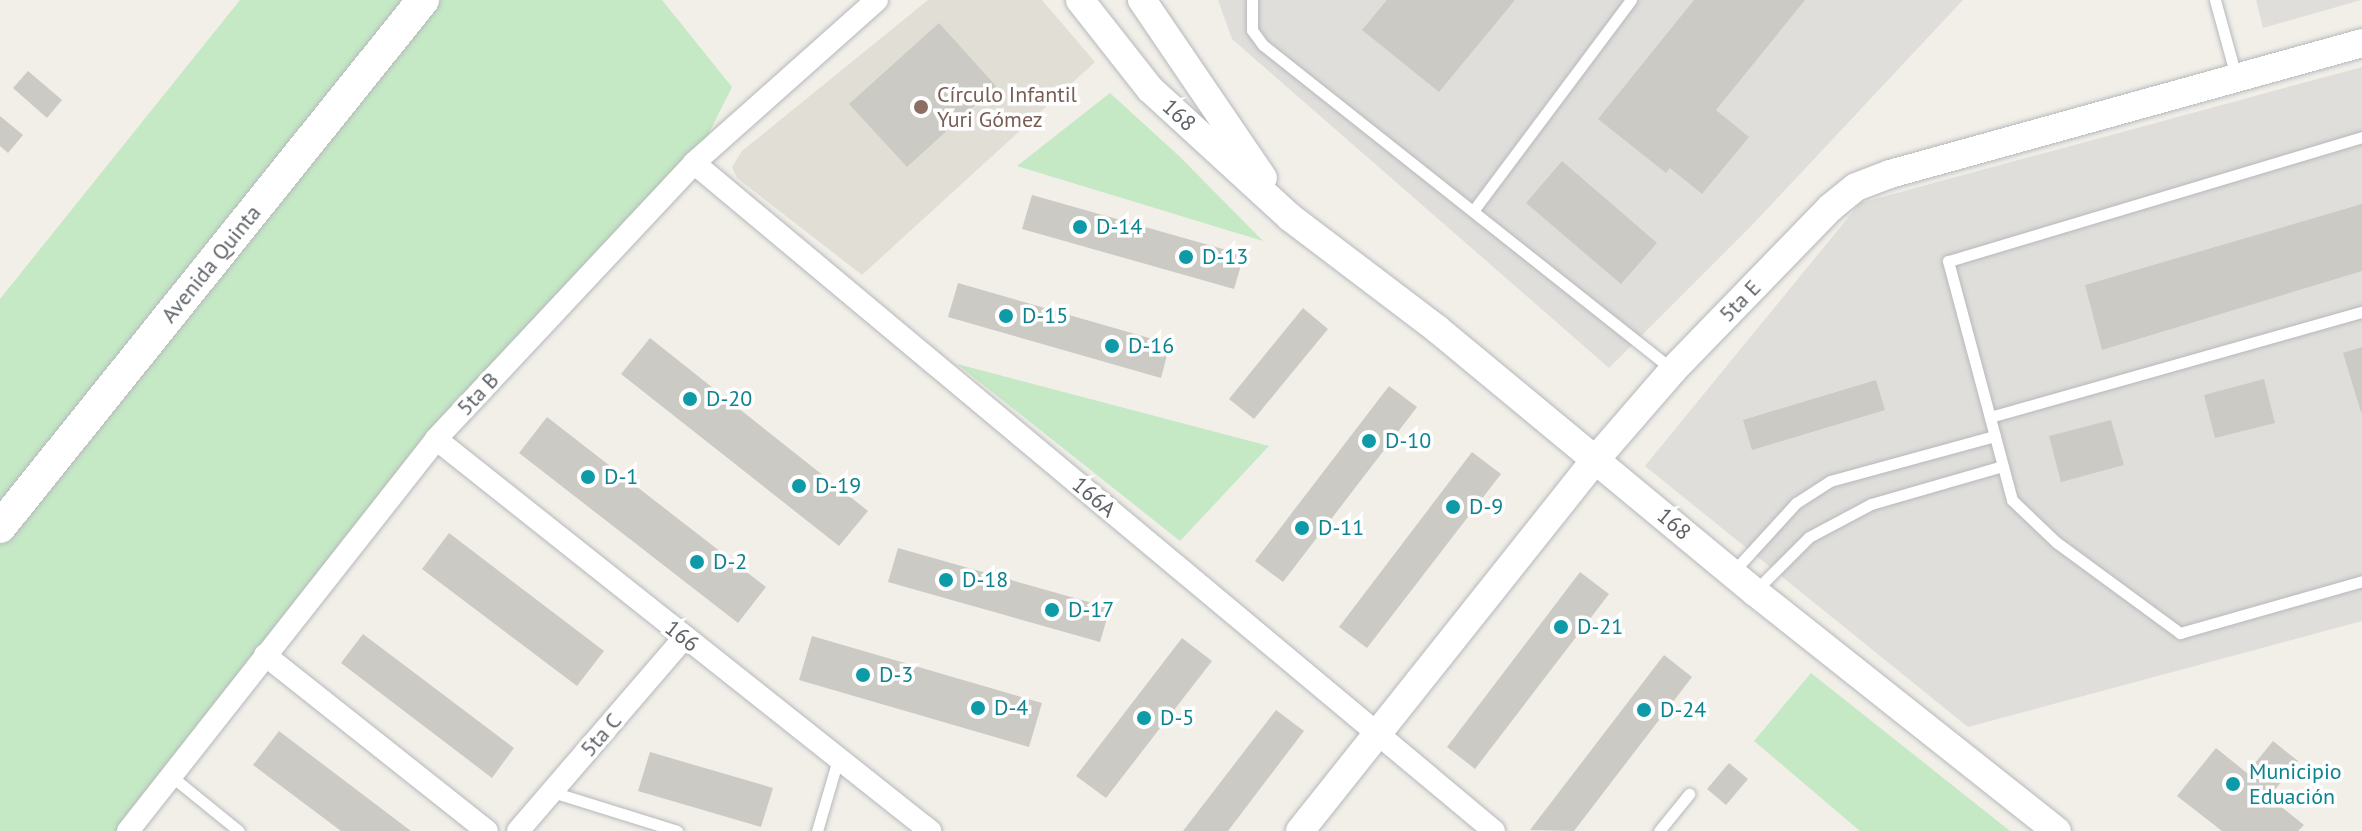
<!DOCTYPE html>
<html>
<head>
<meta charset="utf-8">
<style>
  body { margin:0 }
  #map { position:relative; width:2362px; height:831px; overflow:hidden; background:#f1efe8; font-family:"PT Sans",sans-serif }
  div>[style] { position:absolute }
  .industrial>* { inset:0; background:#e0deda }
  .education>* { inset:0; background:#e1ded6 }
  .green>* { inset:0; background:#c5e8c5 }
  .building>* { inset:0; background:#cccac5 }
  .roads { filter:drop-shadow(0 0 2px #b5b8bc) drop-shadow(0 0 2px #b5b8bc) }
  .service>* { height:11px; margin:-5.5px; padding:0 5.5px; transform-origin:5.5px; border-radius:5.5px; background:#fff }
  .minor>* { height:22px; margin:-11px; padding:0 11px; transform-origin:11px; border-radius:11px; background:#fff }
  .tertiary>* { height:28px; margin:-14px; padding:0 14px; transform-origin:14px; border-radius:14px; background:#fff }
  .secondary>* { height:32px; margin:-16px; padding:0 16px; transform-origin:16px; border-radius:16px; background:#fff }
  .dots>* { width:22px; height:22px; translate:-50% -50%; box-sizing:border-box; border:4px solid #fff; border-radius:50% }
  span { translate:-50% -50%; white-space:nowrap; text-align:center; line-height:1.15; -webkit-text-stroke:7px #fff; paint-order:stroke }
  .education-label { font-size:22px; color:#785e54 }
  .left { translate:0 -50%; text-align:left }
  .street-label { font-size:22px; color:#5f6368 }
  .culture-label { font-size:22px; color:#0d838f }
</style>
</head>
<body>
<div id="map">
  <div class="industrial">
    <i style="clip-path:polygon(1218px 0,1963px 0,1755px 222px,1609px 368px,1232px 39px)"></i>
    <i style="clip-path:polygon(2256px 0,2361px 0,2263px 28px)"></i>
    <i style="clip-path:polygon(2362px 67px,2362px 621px,1968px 727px,1645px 466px,1860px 203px)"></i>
  </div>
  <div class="education">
    <i style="clip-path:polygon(928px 0,1042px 0,1095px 62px,862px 275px,737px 178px,732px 167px,742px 151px)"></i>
  </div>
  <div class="green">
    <i style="clip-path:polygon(240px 0,662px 0,732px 87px,694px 163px,436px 439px,128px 831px,0 831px,0 299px)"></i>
    <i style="clip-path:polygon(1110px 93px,1179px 156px,1263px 241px,1017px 166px)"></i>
    <i style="clip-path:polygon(957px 364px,1269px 446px,1180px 541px)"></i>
    <i style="clip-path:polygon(1811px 673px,2010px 831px,1860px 831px,1754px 741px)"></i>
  </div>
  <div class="building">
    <i style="clip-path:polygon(1387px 0,1515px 0,1439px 92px,1362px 30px)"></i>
    <i style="clip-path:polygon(1694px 0,1805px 0,1716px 110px,1749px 137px,1702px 194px,1670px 168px,1666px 173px,1598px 119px)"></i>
    <i style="clip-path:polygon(939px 23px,996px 86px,907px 167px,849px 104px)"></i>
    <i style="clip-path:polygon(28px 71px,62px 100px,47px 118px,13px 88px)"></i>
    <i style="clip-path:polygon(0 116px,23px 135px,8px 153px,0 146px)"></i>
    <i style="clip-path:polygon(1562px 161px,1657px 243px,1621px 284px,1526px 203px)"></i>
    <i style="clip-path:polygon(1032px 195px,1244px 255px,1234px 289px,1022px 229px)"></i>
    <i style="clip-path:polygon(2362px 204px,2362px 271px,2102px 350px,2085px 285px)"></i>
    <i style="clip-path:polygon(958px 283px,1170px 344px,1161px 378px,948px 317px)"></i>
    <i style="clip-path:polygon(1303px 308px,1328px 329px,1254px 419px,1229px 399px)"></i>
    <i style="clip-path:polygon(650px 338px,868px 511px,839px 546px,621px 374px)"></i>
    <i style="clip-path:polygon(2362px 347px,2362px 412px,2361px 412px,2343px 353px)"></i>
    <i style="clip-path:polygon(2264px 379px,2275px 423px,2215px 438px,2204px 395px)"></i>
    <i style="clip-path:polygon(1876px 380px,1885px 410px,1752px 450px,1743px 420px)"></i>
    <i style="clip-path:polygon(1389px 386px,1417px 407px,1283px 582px,1255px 561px)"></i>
    <i style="clip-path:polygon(547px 417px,766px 587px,738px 623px,519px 453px)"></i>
    <i style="clip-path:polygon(2111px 420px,2124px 465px,2061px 482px,2049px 436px)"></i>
    <i style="clip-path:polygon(1472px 452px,1501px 474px,1367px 648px,1339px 627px)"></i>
    <i style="clip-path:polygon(449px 533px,604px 651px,577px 686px,422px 569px)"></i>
    <i style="clip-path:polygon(898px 548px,1110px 608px,1100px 642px,888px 582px)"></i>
    <i style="clip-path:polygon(1580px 572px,1609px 594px,1475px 769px,1447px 747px)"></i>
    <i style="clip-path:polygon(363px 634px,514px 748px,492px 778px,341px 663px)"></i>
    <i style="clip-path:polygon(812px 636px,1042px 703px,1029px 747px,799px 680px)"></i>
    <i style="clip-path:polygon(1182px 638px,1212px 661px,1106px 798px,1076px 776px)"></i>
    <i style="clip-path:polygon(1664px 655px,1692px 677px,1574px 831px,1530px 830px)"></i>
    <i style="clip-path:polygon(1276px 710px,1304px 731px,1228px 831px,1183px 831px)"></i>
    <i style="clip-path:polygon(279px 731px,411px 831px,341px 831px,253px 765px)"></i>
    <i style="clip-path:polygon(2273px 741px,2298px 761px,2269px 797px,2304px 825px,2298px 831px,2222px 831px,2177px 796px,2216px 748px,2247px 773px)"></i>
    <i style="clip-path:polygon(650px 752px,773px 788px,761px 827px,638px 791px)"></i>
    <i style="clip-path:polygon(1729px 763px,1748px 779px,1726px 805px,1707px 789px)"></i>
  </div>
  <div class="roads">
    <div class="service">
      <i style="left:1252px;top:0;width:30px;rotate:90deg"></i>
      <i style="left:1252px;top:30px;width:19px;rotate:54deg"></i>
      <i style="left:1263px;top:45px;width:523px;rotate:38.4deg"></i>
      <i style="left:2215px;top:0;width:79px;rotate:74.6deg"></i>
      <i style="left:2362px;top:137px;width:432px;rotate:163.3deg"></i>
      <i style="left:1948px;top:261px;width:247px;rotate:75deg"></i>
      <i style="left:2012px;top:500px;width:61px;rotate:43.7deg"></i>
      <i style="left:2056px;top:542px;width:154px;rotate:36.3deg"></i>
      <i style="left:2180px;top:633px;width:189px;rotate:-15.9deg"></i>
      <i style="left:1473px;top:211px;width:264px;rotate:-53.2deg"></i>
      <i style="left:1990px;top:417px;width:387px;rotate:-15.8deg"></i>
      <i style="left:1732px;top:573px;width:95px;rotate:-47.6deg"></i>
      <i style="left:1796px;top:503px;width:40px;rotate:-32.9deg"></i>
      <i style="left:1830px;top:481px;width:171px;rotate:-15.3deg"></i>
      <i style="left:1755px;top:591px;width:76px;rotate:-45deg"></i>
      <i style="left:1809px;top:537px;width:70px;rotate:-28deg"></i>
      <i style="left:1871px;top:504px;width:137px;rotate:-16.1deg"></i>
      <i style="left:171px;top:776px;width:87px;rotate:39deg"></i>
      <i style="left:552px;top:792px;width:131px;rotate:17.3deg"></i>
      <i style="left:817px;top:831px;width:75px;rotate:-73.7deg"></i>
      <i style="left:1659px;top:831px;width:48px;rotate:-51deg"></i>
    </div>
    <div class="minor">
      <i style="left:694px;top:163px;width:1042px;rotate:39.86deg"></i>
      <i style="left:436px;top:439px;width:631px;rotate:38.43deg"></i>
      <i style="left:265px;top:655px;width:283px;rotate:38.4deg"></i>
      <i style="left:128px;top:831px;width:499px;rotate:-51.8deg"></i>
      <i style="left:436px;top:439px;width:378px;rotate:-46.9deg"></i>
      <i style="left:694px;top:163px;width:245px;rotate:-41.7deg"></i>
      <i style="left:518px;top:831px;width:255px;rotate:-49.3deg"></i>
    </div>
    <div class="tertiary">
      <i style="left:1080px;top:0;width:113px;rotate:51.8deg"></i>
      <i style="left:1150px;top:89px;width:191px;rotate:42.5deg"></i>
      <i style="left:1291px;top:218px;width:183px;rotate:37.2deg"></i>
      <i style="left:1437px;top:329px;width:413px;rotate:39.6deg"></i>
      <i style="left:1755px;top:592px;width:385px;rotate:38.4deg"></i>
      <i style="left:1142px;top:0;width:215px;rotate:55.8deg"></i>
      <i style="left:1300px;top:831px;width:475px;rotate:-51.5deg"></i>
      <i style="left:1596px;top:459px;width:118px;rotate:-49.1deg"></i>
      <i style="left:1673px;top:370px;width:226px;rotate:-45.9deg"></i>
      <i style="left:1830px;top:208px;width:33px;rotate:-39deg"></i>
      <i style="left:1856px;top:187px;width:36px;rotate:-21deg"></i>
      <i style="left:1890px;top:174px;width:490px;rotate:-15.5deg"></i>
    </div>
    <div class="secondary">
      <i style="left:0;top:527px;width:676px;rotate:-51.25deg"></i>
    </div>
  </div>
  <div class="dots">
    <i style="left:921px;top:107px;background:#8d6e63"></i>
    <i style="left:1080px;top:227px;background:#0f9aa8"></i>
    <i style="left:1186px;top:257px;background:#0f9aa8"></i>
    <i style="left:1006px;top:316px;background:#0f9aa8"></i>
    <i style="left:1112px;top:346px;background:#0f9aa8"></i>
    <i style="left:690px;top:399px;background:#0f9aa8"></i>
    <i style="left:1369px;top:441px;background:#0f9aa8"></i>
    <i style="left:588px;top:477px;background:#0f9aa8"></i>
    <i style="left:799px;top:486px;background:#0f9aa8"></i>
    <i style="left:1453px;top:507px;background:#0f9aa8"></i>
    <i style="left:1302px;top:528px;background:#0f9aa8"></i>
    <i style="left:697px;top:562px;background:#0f9aa8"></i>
    <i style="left:946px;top:580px;background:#0f9aa8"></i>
    <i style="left:1052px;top:610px;background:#0f9aa8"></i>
    <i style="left:1561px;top:627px;background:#0f9aa8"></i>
    <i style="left:863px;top:675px;background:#0f9aa8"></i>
    <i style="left:978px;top:708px;background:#0f9aa8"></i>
    <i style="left:1644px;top:710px;background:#0f9aa8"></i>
    <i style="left:1144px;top:718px;background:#0f9aa8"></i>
    <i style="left:2233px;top:784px;background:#0f9aa8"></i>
  </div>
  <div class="education-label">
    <span class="left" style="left:937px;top:107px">Círculo Infantil<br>Yuri Gómez</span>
  </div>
  <div class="street-label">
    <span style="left:1179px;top:115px;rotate:42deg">168</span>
    <span style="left:211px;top:264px;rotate:-51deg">Avenida Quinta</span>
    <span style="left:1740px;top:301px;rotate:-46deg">5ta E</span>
    <span style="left:478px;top:394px;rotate:-47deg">5ta B</span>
    <span style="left:1094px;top:497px;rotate:40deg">166A</span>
    <span style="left:1674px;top:524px;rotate:40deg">168</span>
    <span style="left:682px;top:636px;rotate:38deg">166</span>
    <span style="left:601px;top:735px;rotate:-49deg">5ta C</span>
  </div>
  <div class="culture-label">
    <span class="left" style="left:1096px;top:227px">D-14</span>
    <span class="left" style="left:1202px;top:257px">D-13</span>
    <span class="left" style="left:1022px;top:316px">D-15</span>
    <span class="left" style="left:1128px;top:346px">D-16</span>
    <span class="left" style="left:706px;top:399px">D-20</span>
    <span class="left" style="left:1385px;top:441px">D-10</span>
    <span class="left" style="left:604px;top:477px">D-1</span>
    <span class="left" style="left:815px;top:486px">D-19</span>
    <span class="left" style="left:1469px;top:507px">D-9</span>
    <span class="left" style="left:1318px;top:528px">D-11</span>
    <span class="left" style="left:713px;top:562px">D-2</span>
    <span class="left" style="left:962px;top:580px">D-18</span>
    <span class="left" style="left:1068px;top:610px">D-17</span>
    <span class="left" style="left:1577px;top:627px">D-21</span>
    <span class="left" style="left:879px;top:675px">D-3</span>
    <span class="left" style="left:994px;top:708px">D-4</span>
    <span class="left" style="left:1660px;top:710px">D-24</span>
    <span class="left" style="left:1160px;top:718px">D-5</span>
    <span class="left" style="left:2249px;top:784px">Municipio<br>Eduación</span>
  </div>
</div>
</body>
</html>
